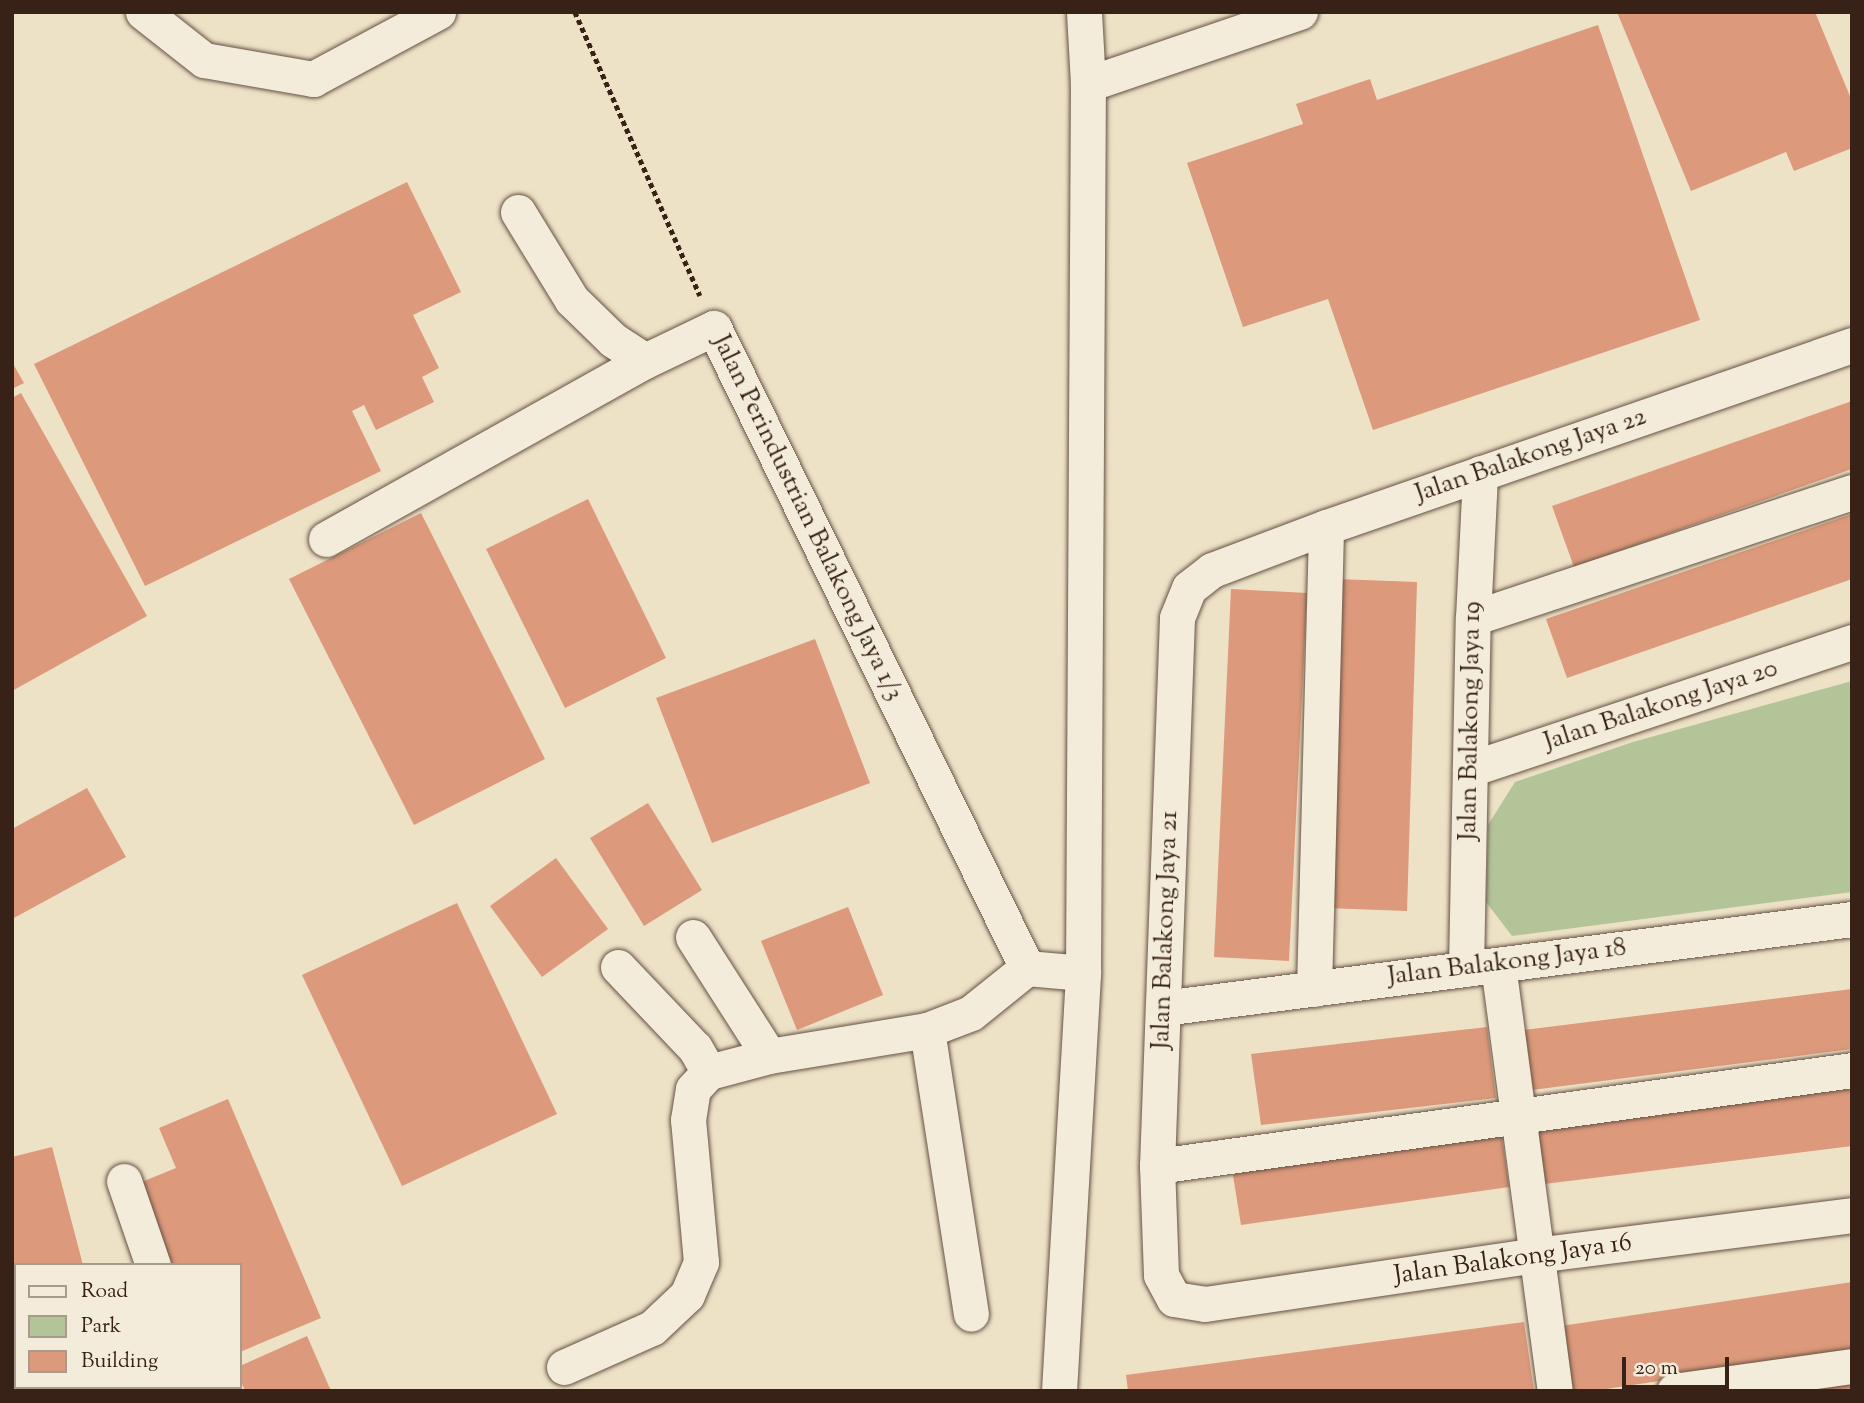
<!DOCTYPE html>
<html>
<head>
<meta charset="utf-8">
<style>
  body { margin:0 }
  #map { position:relative; width:1864px; height:1403px; overflow:hidden; background:#ede1c6; font-family:"Sorts Mill Goudy",serif }
  div>[style] { position:absolute }
  .green>* { inset:0; background:#b3c499 }
  .building>* { inset:0; background:#dc997b }
  .path>* { height:4.5px; margin-top:-2.25px; transform-origin:0; background:repeating-linear-gradient(90deg,#382217 0 5px,transparent 0 8.5px) }
  .roads { filter:drop-shadow(0 0 2px #655243) drop-shadow(0 0 2px #655243) }
  .minor>* { height:35px; margin:-17.5px; padding:0 17.5px; transform-origin:17.5px; border-radius:17.5px; background:#f3ecda }
  span { translate:-50% -50%; white-space:nowrap; text-align:center; line-height:1.15; -webkit-text-stroke:5px #f3ecda; paint-order:stroke }
  .street-label { font-size:26px; color:#382217 }
  .frame { position:absolute; inset:0; border:14px solid #382217; pointer-events:none }
  .legend { position:absolute; left:14px; top:1263px; width:228px; height:126px; box-sizing:border-box; background:#f3ecda; border:2px solid #a89b8c; margin:0; padding:9px 12px; list-style:none; font-size:21px; color:#382217 }
  .legend li { display:flex; align-items:center; gap:14px; height:35px }
  .legend b { width:35px; border:2px solid #a89b8c }
  .scale { position:absolute; left:1622px; top:1357px; width:107px; height:32px; box-sizing:border-box; border:4px solid #382217; border-top:0; padding-left:9px; font-size:21px; line-height:24px; white-space:nowrap; color:#382217; -webkit-text-stroke:5px #f3ecda; paint-order:stroke }
</style>
</head>
<body>
<div id="map">
  <div class="green">
    <i style="clip-path:polygon(1852px 681px,1852px 892px,1512px 936px,1486px 902px,1488px 825px,1515px 782px,1633px 742px)"></i>
  </div>
  <div class="building">
    <i style="clip-path:polygon(1617px 12px,1815px 12px,1852px 101px,1852px 148px,1794px 171px,1786px 152px,1691px 191px)"></i>
    <i style="clip-path:polygon(1598px 25px,1700px 320px,1373px 430px,1328px 299px,1243px 327px,1187px 163px,1303px 124px,1296px 104px,1370px 79px,1377px 100px)"></i>
    <i style="clip-path:polygon(407px 182px,461px 292px,413px 315px,439px 368px,422px 377px,434px 402px,376px 430px,364px 405px,352px 411px,381px 471px,145px 586px,34px 364px)"></i>
    <i style="clip-path:polygon(12px 362px,24px 383px,12px 389px)"></i>
    <i style="clip-path:polygon(21px 393px,147px 616px,12px 691px,12px 398px)"></i>
    <i style="clip-path:polygon(1852px 401px,1852px 469px,1574px 567px,1552px 506px)"></i>
    <i style="clip-path:polygon(588px 499px,666px 658px,565px 708px,486px 549px)"></i>
    <i style="clip-path:polygon(421px 513px,545px 759px,414px 825px,289px 579px)"></i>
    <i style="clip-path:polygon(1852px 514px,1852px 579px,1567px 678px,1546px 619px)"></i>
    <i style="clip-path:polygon(1336px 579px,1417px 582px,1407px 911px,1326px 908px)"></i>
    <i style="clip-path:polygon(1231px 589px,1307px 593px,1289px 961px,1214px 957px)"></i>
    <i style="clip-path:polygon(815px 639px,870px 783px,712px 843px,656px 698px)"></i>
    <i style="clip-path:polygon(87px 788px,126px 857px,12px 919px,12px 829px)"></i>
    <i style="clip-path:polygon(648px 803px,702px 890px,644px 926px,590px 838px)"></i>
    <i style="clip-path:polygon(556px 858px,608px 929px,542px 977px,490px 906px)"></i>
    <i style="clip-path:polygon(457px 903px,557px 1114px,402px 1186px,302px 975px)"></i>
    <i style="clip-path:polygon(848px 907px,883px 995px,797px 1030px,761px 941px)"></i>
    <i style="clip-path:polygon(1852px 989px,1852px 1049px,1524px 1091px,1516px 1031px)"></i>
    <i style="clip-path:polygon(1487px 1027px,1496px 1098px,1261px 1125px,1251px 1054px)"></i>
    <i style="clip-path:polygon(1852px 1086px,1852px 1146px,1536px 1185px,1528px 1126px)"></i>
    <i style="clip-path:polygon(228px 1099px,321px 1318px,240px 1352px,240px 1265px,160px 1265px,127px 1188px,176px 1168px,159px 1128px)"></i>
    <i style="clip-path:polygon(1501px 1131px,1509px 1187px,1241px 1225px,1232px 1169px)"></i>
    <i style="clip-path:polygon(52px 1147px,83px 1265px,16px 1265px,16px 1387px,165px 1387px,166px 1391px,12px 1391px,12px 1157px)"></i>
    <i style="clip-path:polygon(1852px 1282px,1852px 1352px,1593px 1391px,1571px 1391px,1561px 1326px)"></i>
    <i style="clip-path:polygon(1524px 1322px,1534px 1391px,1128px 1391px,1126px 1375px)"></i>
    <i style="clip-path:polygon(307px 1336px,331px 1391px,245px 1391px,240px 1379px,240px 1366px)"></i>
    <i style="clip-path:polygon(1852px 1384px,1852px 1391px,1814px 1391px,1814px 1389px)"></i>
  </div>
  <div class="path">
    <i style="left:575px;top:12px;width:310px;rotate:66.2deg"></i>
  </div>
  <div class="roads">
    <div class="minor">
      <i style="left:143px;top:12px;width:78px;rotate:38.2deg"></i>
      <i style="left:204px;top:60px;width:111px;rotate:9.9deg"></i>
      <i style="left:313px;top:79px;width:142px;rotate:-28.2deg"></i>
      <i style="left:1088px;top:84px;width:224px;rotate:-18.8deg"></i>
      <i style="left:518px;top:212px;width:103px;rotate:58.5deg"></i>
      <i style="left:572px;top:300px;width:57px;rotate:44.3deg"></i>
      <i style="left:613px;top:340px;width:38px;rotate:33deg"></i>
      <i style="left:1852px;top:345px;width:557px;rotate:160.91deg"></i>
      <i style="left:1326px;top:527px;width:122px;rotate:159.3deg"></i>
      <i style="left:1212px;top:570px;width:29px;rotate:142deg"></i>
      <i style="left:1189px;top:588px;width:32px;rotate:112deg"></i>
      <i style="left:1177px;top:618px;width:548px;rotate:92.09deg"></i>
      <i style="left:1157px;top:1166px;width:109px;rotate:87.9deg"></i>
      <i style="left:1161px;top:1275px;width:27px;rotate:62deg"></i>
      <i style="left:1174px;top:1299px;width:31px;rotate:9deg"></i>
      <i style="left:1205px;top:1304px;width:335px;rotate:-8.4deg"></i>
      <i style="left:1536px;top:1255px;width:319px;rotate:-7.2deg"></i>
      <i style="left:326px;top:539px;width:365px;rotate:-29.2deg"></i>
      <i style="left:645px;top:361px;width:76px;rotate:-25.6deg"></i>
      <i style="left:714px;top:328px;width:712px;rotate:63.94deg"></i>
      <i style="left:1027px;top:968px;width:56px;rotate:5.1deg"></i>
      <i style="left:1473px;top:618px;width:399px;rotate:-18.4deg"></i>
      <i style="left:1470px;top:769px;width:403px;rotate:-18.4deg"></i>
      <i style="left:693px;top:937px;width:141px;rotate:57.4deg"></i>
      <i style="left:1498px;top:965px;width:430px;rotate:82.4deg"></i>
      <i style="left:618px;top:967px;width:112px;rotate:46.5deg"></i>
      <i style="left:695px;top:1048px;width:28px;rotate:60deg"></i>
      <i style="left:1466px;top:969px;width:351px;rotate:-88.9deg"></i>
      <i style="left:1473px;top:618px;width:145px;rotate:-87.2deg"></i>
      <i style="left:1314px;top:989px;width:462px;rotate:-88.5deg"></i>
      <i style="left:1163px;top:1008px;width:695px;rotate:-7.36deg"></i>
      <i style="left:927px;top:1030px;width:287px;rotate:81.2deg"></i>
      <i style="left:1157px;top:1166px;width:702px;rotate:-7.86deg"></i>
      <i style="left:124px;top:1181px;width:89px;rotate:71deg"></i>
      <i style="left:564px;top:1367px;width:96px;rotate:-23.9deg"></i>
      <i style="left:652px;top:1328px;width:48px;rotate:-43.3deg"></i>
      <i style="left:687px;top:1295px;width:36px;rotate:-67deg"></i>
      <i style="left:701px;top:1262px;width:143px;rotate:-95.2deg"></i>
      <i style="left:688px;top:1120px;width:31px;rotate:-81deg"></i>
      <i style="left:693px;top:1089px;width:23px;rotate:-47deg"></i>
      <i style="left:709px;top:1072px;width:62px;rotate:-14.9deg"></i>
      <i style="left:769px;top:1056px;width:160px;rotate:-9.3deg"></i>
      <i style="left:927px;top:1030px;width:47px;rotate:-21.1deg"></i>
      <i style="left:971px;top:1013px;width:72px;rotate:-38.8deg"></i>
      <i style="left:194px;top:1387px;width:4px;rotate:76deg"></i>
      <i style="left:1059px;top:1391px;width:419px;rotate:-86.7deg"></i>
      <i style="left:1083px;top:973px;width:889px;rotate:-89.68deg"></i>
      <i style="left:1088px;top:84px;width:72px;rotate:-93.2deg"></i>
      <i style="left:1674px;top:1391px;width:180px;rotate:-8deg"></i>
    </div>
  </div>
  <div class="street-label">
    <span style="left:1531px;top:456px;rotate:-19deg">Jalan Balakong Jaya 22</span>
    <span style="left:807px;top:518px;rotate:64deg">Jalan Perindustrian Balakong Jaya 1/3</span>
    <span style="left:1661px;top:706px;rotate:-18deg">Jalan Balakong Jaya 20</span>
    <span style="left:1471px;top:721px;rotate:-89deg">Jalan Balakong Jaya 19</span>
    <span style="left:1166px;top:930px;rotate:-88deg">Jalan Balakong Jaya 21</span>
    <span style="left:1507px;top:963px;rotate:-7deg">Jalan Balakong Jaya 18</span>
    <span style="left:1513px;top:1260px;rotate:-8deg">Jalan Balakong Jaya 16</span>
  </div>
  <div class="frame"></div>
  <ul class="legend">
  <li><b style="height:9px;background:#f3ecda"></b>Road</li>
  <li><b style="height:19px;background:#b3c499"></b>Park</li>
  <li><b style="height:19px;background:#dc997b"></b>Building</li>
  </ul>
  <div class="scale">20 m</div>
</div>
</body>
</html>
